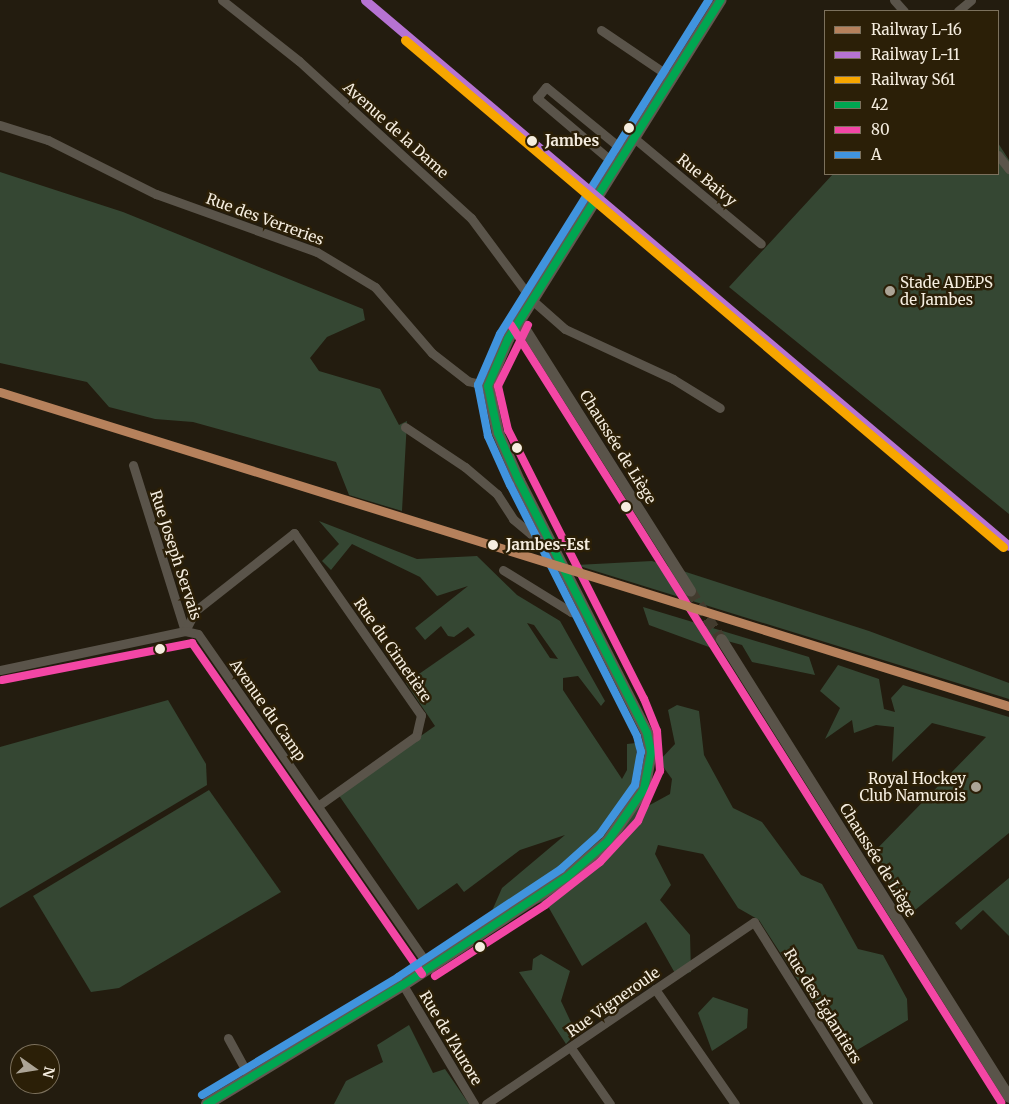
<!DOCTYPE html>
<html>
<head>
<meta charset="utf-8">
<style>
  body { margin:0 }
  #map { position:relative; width:1009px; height:1104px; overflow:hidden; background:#231c0f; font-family:Merriweather,serif }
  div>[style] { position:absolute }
  .green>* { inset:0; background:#354733 }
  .tertiary-tunnel>* { height:11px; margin-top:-5.5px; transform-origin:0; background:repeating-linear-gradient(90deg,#423b2e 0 11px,transparent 0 16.5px) }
  .minor>* { height:9px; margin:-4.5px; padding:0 4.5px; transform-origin:4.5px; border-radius:4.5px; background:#5a544a }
  .tertiary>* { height:11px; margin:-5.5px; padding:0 5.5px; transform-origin:5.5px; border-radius:5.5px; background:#5a544a }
  .secondary>* { height:12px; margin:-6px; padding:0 6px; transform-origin:6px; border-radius:6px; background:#615850 }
  .bus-1>* { height:8px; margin:-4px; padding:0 4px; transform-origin:4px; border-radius:4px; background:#00a651 }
  .bus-2>* { height:8px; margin:-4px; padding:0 4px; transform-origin:4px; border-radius:4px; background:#f346a5 }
  .bus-3>* { height:8px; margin:-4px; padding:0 4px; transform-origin:4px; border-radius:4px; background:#4094de }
  .rail-1>* { height:9px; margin:-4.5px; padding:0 4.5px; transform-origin:4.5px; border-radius:4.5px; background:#b6815c }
  .rail-2>* { height:9px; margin:-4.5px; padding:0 4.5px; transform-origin:4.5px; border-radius:4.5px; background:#b673d3 }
  .rail-3>* { height:9px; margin:-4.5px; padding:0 4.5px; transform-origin:4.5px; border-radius:4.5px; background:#f7a600 }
  .dots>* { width:14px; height:14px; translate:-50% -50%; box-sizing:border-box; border:2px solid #2b1f07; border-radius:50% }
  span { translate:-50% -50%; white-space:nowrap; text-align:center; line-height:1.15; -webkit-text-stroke:5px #2b1f07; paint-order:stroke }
  .street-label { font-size:15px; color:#f5eddf }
  .stop-label { font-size:15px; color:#f5eddf; font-weight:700 }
  .left { translate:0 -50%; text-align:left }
  .poi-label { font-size:15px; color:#f5eddf }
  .right { translate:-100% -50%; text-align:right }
  .legend { position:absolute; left:824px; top:10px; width:175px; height:165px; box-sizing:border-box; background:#2b1f07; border:1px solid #7c715d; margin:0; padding:6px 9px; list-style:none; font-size:15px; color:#f5eddf }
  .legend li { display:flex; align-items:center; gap:10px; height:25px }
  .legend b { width:25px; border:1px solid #7c715d }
  .north { position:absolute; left:10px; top:1044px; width:50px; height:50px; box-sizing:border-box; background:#2b1f07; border:1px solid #7c715d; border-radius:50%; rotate:103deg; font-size:14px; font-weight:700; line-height:20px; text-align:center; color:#f5eddf }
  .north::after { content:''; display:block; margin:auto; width:18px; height:22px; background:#aca496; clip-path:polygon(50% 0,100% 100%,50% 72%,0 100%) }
</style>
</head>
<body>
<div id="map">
  <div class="green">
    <i style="clip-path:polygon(998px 143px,1009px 160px,1009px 514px,729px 287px,833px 174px,998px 174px)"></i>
    <i style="clip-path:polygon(0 172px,123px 212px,363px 309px,365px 320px,327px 337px,310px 358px,319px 371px,380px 389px,399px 425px,407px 421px,402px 511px,349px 495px,336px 462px,193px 422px,155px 419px,109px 407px,87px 382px,0 363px)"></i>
    <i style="clip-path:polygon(evenodd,319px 521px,417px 559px,477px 556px,517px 595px,560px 621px,605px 701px,601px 706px,578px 676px,563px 678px,563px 690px,622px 779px,627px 770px,627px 744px,636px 743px,637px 780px,648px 806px,670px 794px,672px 779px,659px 761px,675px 744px,668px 710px,677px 705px,699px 711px,704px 755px,733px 808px,762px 822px,801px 875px,822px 884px,858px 949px,883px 955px,907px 999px,908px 1020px,847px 1056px,759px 920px,738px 908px,703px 854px,658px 845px,655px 854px,671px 885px,660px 900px,690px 935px,691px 972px,676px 975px,646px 922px,582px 966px,545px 901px,488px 920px,502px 888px,565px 835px,520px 850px,464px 892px,457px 883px,418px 910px,338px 794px,435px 726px,406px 683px,475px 635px,468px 627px,454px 637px,448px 636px,441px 626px,425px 640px,415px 628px,468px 586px,437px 596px,420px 577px,352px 544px,331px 570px,322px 561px,339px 544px,319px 521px,527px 623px,534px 625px,558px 659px,550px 658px,527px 623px)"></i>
    <i style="clip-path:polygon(652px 561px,869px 631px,1009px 683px,1009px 699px,576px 565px)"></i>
    <i style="clip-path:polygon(643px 607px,809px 657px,815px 675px,752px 662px,742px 645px,716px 638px,717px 650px,649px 625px)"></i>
    <i style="clip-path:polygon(838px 665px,879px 679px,884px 709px,895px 712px,891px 698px,903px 685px,1009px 717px,1009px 833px,909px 915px,870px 856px,986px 737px,932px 723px,892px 762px,894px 727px,876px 725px,854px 733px,852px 720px,825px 739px,840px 708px,820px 691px)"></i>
    <i style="clip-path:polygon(168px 700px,206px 764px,207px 785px,0 908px,0 747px)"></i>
    <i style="clip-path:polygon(209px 790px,281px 892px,119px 988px,91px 992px,33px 896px)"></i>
    <i style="clip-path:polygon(1009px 878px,1009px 936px,983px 910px,961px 930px,955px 923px)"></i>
    <i style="clip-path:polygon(541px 954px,570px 971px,561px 1001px,576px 1033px,566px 1044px,519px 972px,532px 970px,533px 959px)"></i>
    <i style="clip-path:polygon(713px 997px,748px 1009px,747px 1028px,712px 1051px,698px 1013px)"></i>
    <i style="clip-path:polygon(409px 1025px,433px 1073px,445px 1069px,469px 1104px,334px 1104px,346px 1081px,383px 1062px,377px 1045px)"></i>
  </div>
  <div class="tertiary-tunnel">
    <i style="left:690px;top:590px;width:58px;rotate:57.7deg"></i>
  </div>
  <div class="minor">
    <i style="left:222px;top:0;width:98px;rotate:38.4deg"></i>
    <i style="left:299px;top:61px;width:233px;rotate:42.4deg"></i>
    <i style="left:471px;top:218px;width:102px;rotate:53.4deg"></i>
    <i style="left:532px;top:300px;width:44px;rotate:41.3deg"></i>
    <i style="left:565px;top:329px;width:119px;rotate:24.8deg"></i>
    <i style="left:673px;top:379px;width:55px;rotate:31.7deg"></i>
    <i style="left:894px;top:0;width:15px;rotate:48deg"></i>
    <i style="left:958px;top:11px;width:17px;rotate:-40deg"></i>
    <i style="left:601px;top:30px;width:86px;rotate:34.1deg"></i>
    <i style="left:0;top:125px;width:50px;rotate:17.4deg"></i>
    <i style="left:48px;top:140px;width:121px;rotate:26.6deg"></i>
    <i style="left:156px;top:194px;width:171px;rotate:19.8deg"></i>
    <i style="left:317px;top:252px;width:68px;rotate:31.1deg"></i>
    <i style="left:375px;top:287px;width:87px;rotate:49.2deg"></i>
    <i style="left:432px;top:353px;width:46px;rotate:37.9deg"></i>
    <i style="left:468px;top:381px;width:21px;rotate:14deg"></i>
    <i style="left:634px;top:138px;width:165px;rotate:39.8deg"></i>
    <i style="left:998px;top:155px;width:18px;rotate:52deg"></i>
    <i style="left:616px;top:165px;width:104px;rotate:-139.7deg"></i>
    <i style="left:537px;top:98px;width:14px;rotate:-51deg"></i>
    <i style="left:546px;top:87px;width:102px;rotate:39.4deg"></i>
    <i style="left:405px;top:427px;width:72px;rotate:33.7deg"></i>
    <i style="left:465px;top:467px;width:42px;rotate:40.2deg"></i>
    <i style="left:497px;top:494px;width:30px;rotate:57deg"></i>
    <i style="left:513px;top:519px;width:23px;rotate:40deg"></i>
    <i style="left:531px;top:534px;width:15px;rotate:-4deg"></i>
    <i style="left:133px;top:465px;width:174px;rotate:72.6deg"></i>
    <i style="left:503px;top:570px;width:80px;rotate:31.7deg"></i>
    <i style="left:571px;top:612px;width:19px;rotate:16deg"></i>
    <i style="left:185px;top:631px;width:22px;rotate:-63deg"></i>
    <i style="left:195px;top:611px;width:126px;rotate:-38.2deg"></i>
    <i style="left:294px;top:533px;width:222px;rotate:55.1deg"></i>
    <i style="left:421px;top:715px;width:22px;rotate:103deg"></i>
    <i style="left:416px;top:736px;width:120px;rotate:144.5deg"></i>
    <i style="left:0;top:670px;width:189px;rotate:-11.9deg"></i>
    <i style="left:185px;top:631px;width:13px;rotate:13deg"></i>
    <i style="left:198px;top:634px;width:407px;rotate:55.2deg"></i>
    <i style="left:403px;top:985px;width:139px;rotate:59.2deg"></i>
    <i style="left:655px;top:989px;width:140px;rotate:55.2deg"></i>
    <i style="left:228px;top:1038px;width:46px;rotate:61.2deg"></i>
    <i style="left:571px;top:1048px;width:68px;rotate:55.1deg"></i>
    <i style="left:486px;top:1104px;width:324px;rotate:-34.2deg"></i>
    <i style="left:754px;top:922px;width:215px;rotate:57.9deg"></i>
  </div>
  <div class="tertiary">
    <i style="left:519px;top:320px;width:320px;rotate:57.7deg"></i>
    <i style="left:721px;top:639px;width:541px;rotate:57.84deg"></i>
  </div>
  <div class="secondary">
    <i style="left:207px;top:1104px;width:229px;rotate:-31.3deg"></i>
    <i style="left:403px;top:985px;width:196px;rotate:-33.4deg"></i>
    <i style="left:567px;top:877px;width:55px;rotate:-41.3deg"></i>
    <i style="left:608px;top:841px;width:63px;rotate:-55.3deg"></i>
    <i style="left:644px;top:789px;width:38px;rotate:-79deg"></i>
    <i style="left:651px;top:752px;width:19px;rotate:-102deg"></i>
    <i style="left:647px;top:733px;width:283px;rotate:-116.9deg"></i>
    <i style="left:519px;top:481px;width:52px;rotate:-113.6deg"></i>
    <i style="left:498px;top:433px;width:48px;rotate:-102deg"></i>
    <i style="left:488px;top:386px;width:51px;rotate:-66.9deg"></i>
    <i style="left:508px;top:339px;width:400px;rotate:-57.9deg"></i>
  </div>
  <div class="bus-1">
    <i style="left:207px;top:1104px;width:229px;rotate:-31.3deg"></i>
    <i style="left:403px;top:985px;width:196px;rotate:-33.4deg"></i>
    <i style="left:567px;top:877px;width:55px;rotate:-41.3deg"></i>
    <i style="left:608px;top:841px;width:63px;rotate:-55.3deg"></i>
    <i style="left:644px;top:789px;width:38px;rotate:-79deg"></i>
    <i style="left:651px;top:752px;width:19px;rotate:-102deg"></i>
    <i style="left:647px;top:733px;width:283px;rotate:-116.9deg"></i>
    <i style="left:519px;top:481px;width:52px;rotate:-113.6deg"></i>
    <i style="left:498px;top:433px;width:48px;rotate:-102deg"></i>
    <i style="left:488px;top:386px;width:51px;rotate:-66.9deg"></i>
    <i style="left:508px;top:339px;width:400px;rotate:-57.9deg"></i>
  </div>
  <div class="bus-2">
    <i style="left:511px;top:325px;width:919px;rotate:57.76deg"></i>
    <i style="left:2px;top:680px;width:194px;rotate:-11deg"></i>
    <i style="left:192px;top:643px;width:403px;rotate:55.2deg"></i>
    <i style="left:435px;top:976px;width:131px;rotate:-32.8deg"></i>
    <i style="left:545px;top:905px;width:70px;rotate:-38deg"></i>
    <i style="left:600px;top:862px;width:56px;rotate:-47.2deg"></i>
    <i style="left:638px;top:821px;width:55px;rotate:-66.3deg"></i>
    <i style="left:660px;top:771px;width:40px;rotate:-94.3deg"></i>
    <i style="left:657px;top:731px;width:35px;rotate:-112deg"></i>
    <i style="left:644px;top:699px;width:301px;rotate:-116.8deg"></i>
    <i style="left:508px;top:430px;width:45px;rotate:-102.8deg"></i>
    <i style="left:498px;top:386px;width:68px;rotate:-63.8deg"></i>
  </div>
  <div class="bus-3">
    <i style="left:202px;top:1095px;width:229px;rotate:-31deg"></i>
    <i style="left:398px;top:977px;width:196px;rotate:-33.5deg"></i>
    <i style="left:561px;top:869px;width:52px;rotate:-41.9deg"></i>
    <i style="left:600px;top:834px;width:60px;rotate:-54.5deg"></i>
    <i style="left:635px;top:785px;width:34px;rotate:-80deg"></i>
    <i style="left:641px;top:752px;width:16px;rotate:-104deg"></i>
    <i style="left:637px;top:736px;width:281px;rotate:-116.8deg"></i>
    <i style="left:510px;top:485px;width:54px;rotate:-114.2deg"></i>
    <i style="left:488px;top:436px;width:52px;rotate:-101.1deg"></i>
    <i style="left:478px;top:385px;width:56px;rotate:-66.7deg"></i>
    <i style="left:500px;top:334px;width:394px;rotate:-58deg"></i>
  </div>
  <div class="rail-1">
    <i style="left:0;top:392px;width:1057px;rotate:17.29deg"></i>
  </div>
  <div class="rail-2">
    <i style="left:365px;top:0;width:844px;rotate:40.29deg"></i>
  </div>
  <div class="rail-3">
    <i style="left:405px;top:40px;width:784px;rotate:40.29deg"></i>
  </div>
  <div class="dots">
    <i style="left:629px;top:128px;background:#f5eddf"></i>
    <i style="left:532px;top:141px;background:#f5eddf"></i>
    <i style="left:890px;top:291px;background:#aca496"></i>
    <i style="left:517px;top:448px;background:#f5eddf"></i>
    <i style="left:626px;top:507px;background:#f5eddf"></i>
    <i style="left:493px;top:545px;background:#f5eddf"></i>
    <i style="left:160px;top:649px;background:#f5eddf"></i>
    <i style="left:976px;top:787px;background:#aca496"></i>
    <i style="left:480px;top:947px;background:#f5eddf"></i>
  </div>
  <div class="street-label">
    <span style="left:396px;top:130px;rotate:42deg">Avenue de la Dame</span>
    <span style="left:707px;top:180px;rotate:40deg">Rue Baivy</span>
    <span style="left:265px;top:219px;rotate:20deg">Rue des Verreries</span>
    <span style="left:618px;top:447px;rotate:58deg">Chaussée de Liège</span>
    <span style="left:176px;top:555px;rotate:72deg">Rue Joseph Servais</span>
    <span style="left:393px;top:650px;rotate:55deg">Rue du Cimetière</span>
    <span style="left:268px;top:710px;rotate:55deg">Avenue du Camp</span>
    <span style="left:878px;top:860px;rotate:58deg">Chaussée de Liège</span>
    <span style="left:613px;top:1002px;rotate:-35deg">Rue Vigneroule</span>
    <span style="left:823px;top:1006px;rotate:58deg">Rue des Églantiers</span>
    <span style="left:451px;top:1038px;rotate:59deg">Rue de l'Aurore</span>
  </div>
  <div class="stop-label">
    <span class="left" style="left:545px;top:141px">Jambes</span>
    <span class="left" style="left:506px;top:545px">Jambes-Est</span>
  </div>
  <div class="poi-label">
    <span class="left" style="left:900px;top:291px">Stade ADEPS<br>de Jambes</span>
    <span class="right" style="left:966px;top:787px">Royal Hockey<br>Club Namurois</span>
  </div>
  <ul class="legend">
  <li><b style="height:6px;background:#b6815c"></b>Railway L-16</li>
  <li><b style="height:6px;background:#b673d3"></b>Railway L-11</li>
  <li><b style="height:6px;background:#f7a600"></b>Railway S61</li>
  <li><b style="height:6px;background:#00a651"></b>42</li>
  <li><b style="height:6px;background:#f346a5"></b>80</li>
  <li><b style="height:6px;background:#4094de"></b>A</li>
  </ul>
  <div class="north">N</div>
</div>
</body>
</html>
